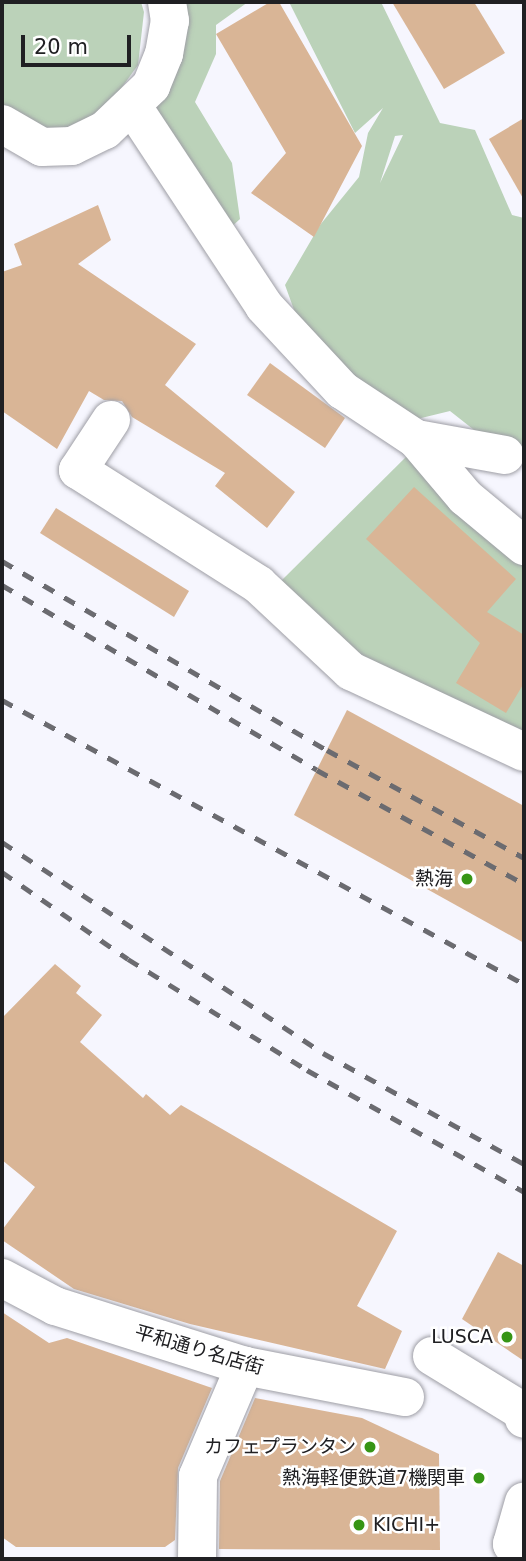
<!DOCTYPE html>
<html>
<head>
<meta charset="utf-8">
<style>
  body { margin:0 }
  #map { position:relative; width:526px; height:1561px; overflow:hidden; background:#f6f6fe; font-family:"DejaVu Sans","Noto Sans JP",sans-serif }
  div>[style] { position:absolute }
  .green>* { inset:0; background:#bbd2b9 }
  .building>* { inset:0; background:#d9b596 }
  .roads { filter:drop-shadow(0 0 2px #9e9ea5) drop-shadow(0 0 2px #9e9ea5) }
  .minor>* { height:38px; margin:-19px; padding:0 19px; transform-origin:19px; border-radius:19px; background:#fff }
  .rail>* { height:5px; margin-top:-2.5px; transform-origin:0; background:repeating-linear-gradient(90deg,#6b6b70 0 12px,transparent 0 24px) }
  .dots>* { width:19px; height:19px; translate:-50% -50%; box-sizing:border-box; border:4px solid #fff; border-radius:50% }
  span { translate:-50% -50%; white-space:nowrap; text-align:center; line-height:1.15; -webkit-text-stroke:5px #fff; paint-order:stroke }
  .poi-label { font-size:19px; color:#202023 }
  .right { translate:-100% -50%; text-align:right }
  .left { translate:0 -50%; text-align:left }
  .street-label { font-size:19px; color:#202023 }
  .frame { position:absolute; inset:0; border:4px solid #202023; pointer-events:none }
  .scale { position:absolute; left:21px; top:35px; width:110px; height:32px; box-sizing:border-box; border:4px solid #202023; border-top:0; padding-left:9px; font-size:21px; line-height:24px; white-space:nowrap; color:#202023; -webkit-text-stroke:5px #fff; paint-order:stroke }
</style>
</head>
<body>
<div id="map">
  <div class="green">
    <i style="clip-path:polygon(2px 2px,141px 2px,144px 12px,138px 65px,102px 115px,105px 130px,2px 139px)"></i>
    <i style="clip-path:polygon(180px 2px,248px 2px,216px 25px,216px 54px,195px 102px,232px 163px,240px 219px,227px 231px,149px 103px)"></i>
    <i style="clip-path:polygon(evenodd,289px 2px,381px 2px,440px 123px,475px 130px,512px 215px,524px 218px,524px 458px,483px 437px,450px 411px,409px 421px,356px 388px,297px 318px,285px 285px,320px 225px,359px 177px,368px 133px,383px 108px,355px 133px,289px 2px,403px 135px,380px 183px,395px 136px,403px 135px)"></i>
    <i style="clip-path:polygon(415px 448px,524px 546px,522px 736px,354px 660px,280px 582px)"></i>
  </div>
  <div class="building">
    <i style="clip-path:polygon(270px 2px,279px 2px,362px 146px,314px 237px,251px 193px,286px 153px,216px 34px)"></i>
    <i style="clip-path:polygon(392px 2px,474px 2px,505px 53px,444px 89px)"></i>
    <i style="clip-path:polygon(524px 118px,524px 200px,489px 139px)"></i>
    <i style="clip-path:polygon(98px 205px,111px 240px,78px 264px,196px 344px,165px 385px,295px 492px,267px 528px,215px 486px,225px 473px,132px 417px,122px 401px,104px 400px,89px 391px,57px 449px,2px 411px,2px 272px,22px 265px,14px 244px)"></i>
    <i style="clip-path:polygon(270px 363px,345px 418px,325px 448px,247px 395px)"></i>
    <i style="clip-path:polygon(414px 487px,516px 579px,487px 612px,524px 635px,524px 683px,506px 713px,456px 683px,480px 643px,366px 539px)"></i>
    <i style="clip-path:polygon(56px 508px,189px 591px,174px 617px,40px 533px)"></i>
    <i style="clip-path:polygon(347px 710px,524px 806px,524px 943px,294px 815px)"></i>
    <i style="clip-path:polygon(55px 964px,81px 986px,76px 993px,102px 1015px,80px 1042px,143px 1098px,146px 1094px,170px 1115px,181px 1105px,397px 1231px,357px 1306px,402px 1331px,385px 1369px,190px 1324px,74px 1289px,2px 1240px,2px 1230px,35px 1187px,2px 1160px,2px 1018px)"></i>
    <i style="clip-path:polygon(498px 1252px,524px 1266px,524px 1361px,462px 1319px)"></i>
    <i style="clip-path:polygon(2px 1312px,49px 1343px,67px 1338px,212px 1388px,178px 1468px,175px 1540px,165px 1547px,16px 1547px,2px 1537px)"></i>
    <i style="clip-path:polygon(255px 1398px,362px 1418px,439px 1454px,440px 1550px,219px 1549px,220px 1481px)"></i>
  </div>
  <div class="roads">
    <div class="minor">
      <i style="left:133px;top:107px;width:238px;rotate:56.6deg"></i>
      <i style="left:264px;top:306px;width:115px;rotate:47.1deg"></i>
      <i style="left:342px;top:390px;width:89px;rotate:33.5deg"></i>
      <i style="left:2px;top:124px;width:46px;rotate:29.9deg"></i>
      <i style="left:42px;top:147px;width:30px;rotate:-2deg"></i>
      <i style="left:72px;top:146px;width:37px;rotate:-26deg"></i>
      <i style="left:105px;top:130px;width:64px;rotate:-43.7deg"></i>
      <i style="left:151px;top:86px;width:35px;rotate:-68deg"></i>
      <i style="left:164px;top:54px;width:34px;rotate:-80deg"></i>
      <i style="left:170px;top:21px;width:19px;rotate:-99deg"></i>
      <i style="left:111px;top:420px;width:60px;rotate:123.4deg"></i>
      <i style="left:78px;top:470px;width:214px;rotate:32.4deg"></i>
      <i style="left:259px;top:585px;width:126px;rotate:43.1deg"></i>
      <i style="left:351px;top:671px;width:191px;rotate:25.1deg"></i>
      <i style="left:505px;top:455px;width:90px;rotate:-169.8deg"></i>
      <i style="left:416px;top:439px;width:76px;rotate:49.8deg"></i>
      <i style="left:465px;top:497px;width:77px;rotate:39.7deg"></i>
      <i style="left:2px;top:1278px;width:60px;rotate:27.8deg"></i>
      <i style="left:55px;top:1306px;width:199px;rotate:17.5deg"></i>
      <i style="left:245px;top:1366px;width:163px;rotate:11deg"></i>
      <i style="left:432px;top:1356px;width:105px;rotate:31.4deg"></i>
      <i style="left:522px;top:1411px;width:8px;rotate:76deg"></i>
      <i style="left:197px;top:1559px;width:83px;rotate:-89.3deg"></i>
      <i style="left:198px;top:1476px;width:120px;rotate:-66.9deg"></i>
      <i style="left:522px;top:1559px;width:18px;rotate:-124deg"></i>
      <i style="left:512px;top:1544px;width:44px;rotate:-74.1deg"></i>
    </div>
  </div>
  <div class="rail">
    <i style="left:2px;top:561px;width:376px;rotate:30.2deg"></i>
    <i style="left:327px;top:750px;width:225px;rotate:28.7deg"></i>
    <i style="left:2px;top:585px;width:365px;rotate:30.4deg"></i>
    <i style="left:317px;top:770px;width:236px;rotate:28.8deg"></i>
    <i style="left:2px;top:700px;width:594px;rotate:28.55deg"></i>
    <i style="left:2px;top:842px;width:384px;rotate:33.3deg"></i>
    <i style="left:323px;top:1053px;width:230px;rotate:28.9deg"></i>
    <i style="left:2px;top:872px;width:153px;rotate:34.6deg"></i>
    <i style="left:128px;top:959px;width:211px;rotate:31.8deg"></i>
    <i style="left:307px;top:1070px;width:249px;rotate:29.3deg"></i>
  </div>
  <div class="dots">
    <i style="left:467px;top:879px;background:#369515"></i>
    <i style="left:507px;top:1337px;background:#369515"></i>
    <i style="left:370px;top:1447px;background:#369515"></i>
    <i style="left:479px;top:1478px;background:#369515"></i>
    <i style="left:359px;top:1525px;background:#369515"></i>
  </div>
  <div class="poi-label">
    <span class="right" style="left:453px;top:879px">熱海</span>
    <span class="right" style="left:493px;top:1337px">LUSCA</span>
    <span class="right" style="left:356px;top:1447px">カフェプランタン</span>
    <span class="right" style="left:465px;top:1478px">熱海軽便鉄道7機関車</span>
    <span class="left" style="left:373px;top:1525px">KICHI+</span>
  </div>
  <div class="street-label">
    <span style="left:199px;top:1350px;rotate:16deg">平和通り名店街</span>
  </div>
  <div class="frame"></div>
  <div class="scale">20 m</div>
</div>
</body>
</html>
